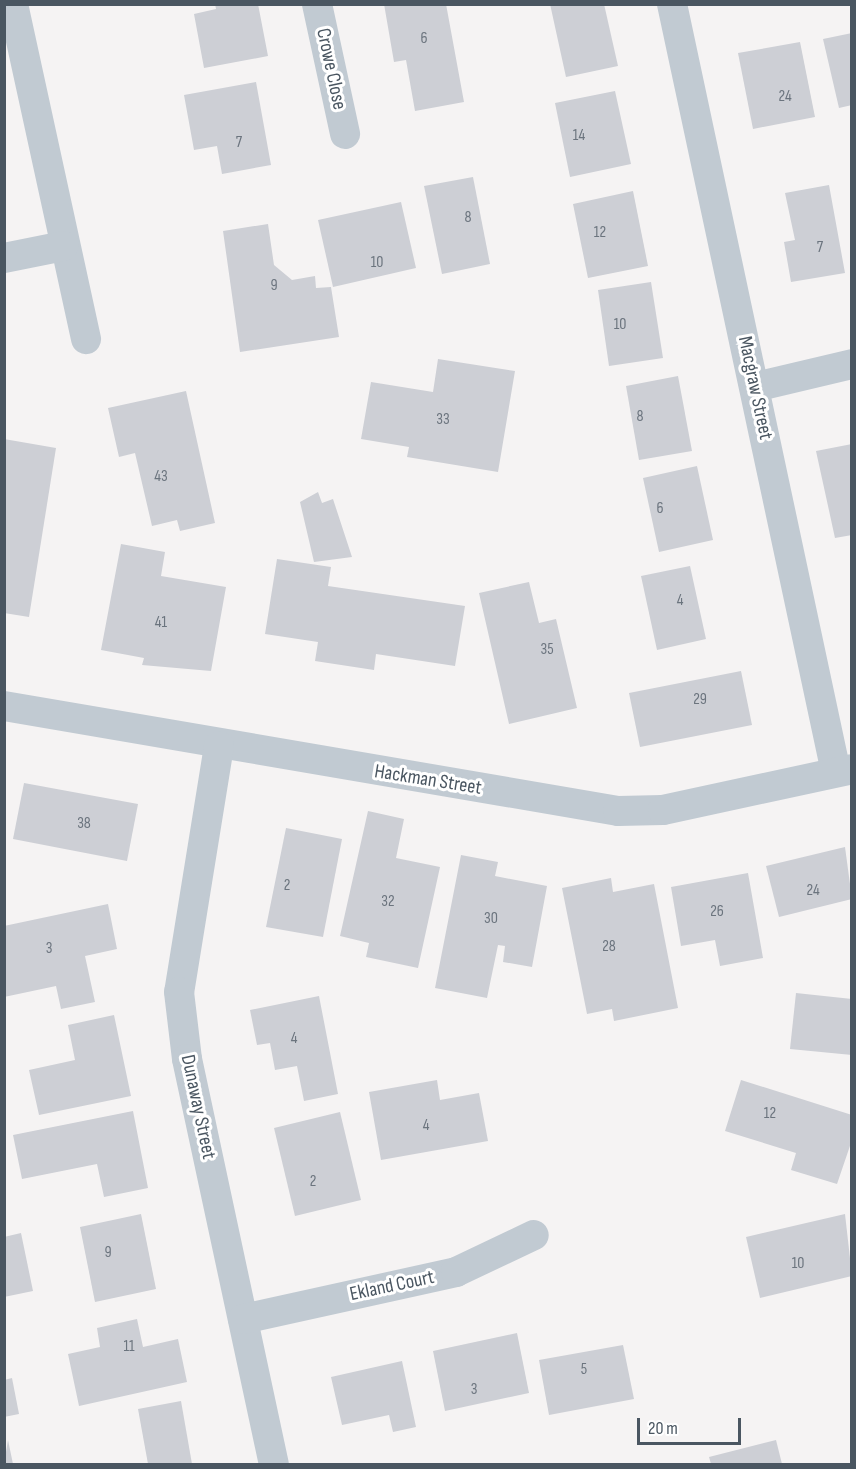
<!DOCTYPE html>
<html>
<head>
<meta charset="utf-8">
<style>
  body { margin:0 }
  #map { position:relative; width:856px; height:1469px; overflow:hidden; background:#f5f3f3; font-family:"Sofia Sans Condensed",sans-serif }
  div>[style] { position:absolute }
  .building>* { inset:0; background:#cdcfd5 }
  .street>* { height:30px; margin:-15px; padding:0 15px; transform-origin:15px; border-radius:15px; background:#c1cad2 }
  span { translate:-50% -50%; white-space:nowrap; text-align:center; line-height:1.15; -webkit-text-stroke:6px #fff; paint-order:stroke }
  .number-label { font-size:16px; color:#6b747e }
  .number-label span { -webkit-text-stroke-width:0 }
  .street-label { font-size:20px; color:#4a5661 }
  .frame { position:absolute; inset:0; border:6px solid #4a5661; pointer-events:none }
  .scale { position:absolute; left:637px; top:1418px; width:104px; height:27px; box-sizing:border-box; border:3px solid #4a5661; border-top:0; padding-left:8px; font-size:18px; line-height:21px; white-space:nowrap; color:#4a5661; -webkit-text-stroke:4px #fff; paint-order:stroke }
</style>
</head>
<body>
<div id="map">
  <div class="building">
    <i style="clip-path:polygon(215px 4px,258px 4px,268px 56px,204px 68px,194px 14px,216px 9px)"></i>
    <i style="clip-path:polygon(384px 4px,446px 4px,464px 102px,415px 111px,406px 60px,394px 62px)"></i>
    <i style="clip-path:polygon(550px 4px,604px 4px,618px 66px,566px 77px)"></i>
    <i style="clip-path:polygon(852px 33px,852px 105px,839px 108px,823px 39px)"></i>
    <i style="clip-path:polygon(800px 42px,815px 117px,753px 129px,738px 53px)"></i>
    <i style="clip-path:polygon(256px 82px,271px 165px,222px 174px,217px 146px,194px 150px,184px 95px)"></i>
    <i style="clip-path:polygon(615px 91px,631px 164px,570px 177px,555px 103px)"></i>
    <i style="clip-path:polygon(473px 177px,490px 264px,442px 274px,424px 186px)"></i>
    <i style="clip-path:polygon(829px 185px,845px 273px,791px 282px,784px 242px,795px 240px,785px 193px)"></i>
    <i style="clip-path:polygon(633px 191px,648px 266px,588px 278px,573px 204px)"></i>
    <i style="clip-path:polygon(401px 202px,416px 268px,333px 287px,318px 220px)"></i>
    <i style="clip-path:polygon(268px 224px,274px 265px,292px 280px,315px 276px,316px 288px,331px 287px,339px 337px,240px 352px,223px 231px)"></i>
    <i style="clip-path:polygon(651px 282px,663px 358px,609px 366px,598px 290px)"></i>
    <i style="clip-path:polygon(438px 359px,515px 371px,498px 472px,407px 457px,409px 447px,361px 439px,371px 382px,433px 392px)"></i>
    <i style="clip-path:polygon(678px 376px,692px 451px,639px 460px,626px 386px)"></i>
    <i style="clip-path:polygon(186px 391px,215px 523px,180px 531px,177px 520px,152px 526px,135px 453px,119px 457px,108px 408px)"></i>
    <i style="clip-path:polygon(4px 439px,56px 448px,29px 617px,4px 613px)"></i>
    <i style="clip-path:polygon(852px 444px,852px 535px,835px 538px,816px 451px)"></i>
    <i style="clip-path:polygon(697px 466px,713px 540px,659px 552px,643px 478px)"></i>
    <i style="clip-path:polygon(318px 492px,322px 503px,333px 499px,352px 557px,314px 562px,300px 502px)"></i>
    <i style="clip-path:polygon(121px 544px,165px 552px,161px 576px,226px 587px,211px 671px,142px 665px,144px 658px,101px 650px)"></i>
    <i style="clip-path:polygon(277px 559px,331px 567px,328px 586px,465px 606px,455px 666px,376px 654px,374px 670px,315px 661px,318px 642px,265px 634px)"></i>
    <i style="clip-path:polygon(690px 566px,706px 639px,657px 650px,641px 576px)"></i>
    <i style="clip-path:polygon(529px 582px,539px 623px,556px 619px,577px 708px,509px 724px,479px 593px)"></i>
    <i style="clip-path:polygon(741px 671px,752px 725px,640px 747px,629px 693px)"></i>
    <i style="clip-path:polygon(24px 783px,138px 804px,127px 861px,13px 839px)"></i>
    <i style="clip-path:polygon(368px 811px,404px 819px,396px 858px,440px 867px,418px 968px,366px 957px,369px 943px,340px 936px)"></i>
    <i style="clip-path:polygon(286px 828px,342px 839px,323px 937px,266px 927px)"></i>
    <i style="clip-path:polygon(845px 847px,852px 899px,779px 917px,766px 866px)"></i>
    <i style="clip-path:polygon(461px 855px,498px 862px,495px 876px,547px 886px,532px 967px,503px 962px,505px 946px,498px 945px,487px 998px,435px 988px)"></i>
    <i style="clip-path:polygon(748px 873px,763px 958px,720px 966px,715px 940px,681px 946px,671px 887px)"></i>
    <i style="clip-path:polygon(611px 878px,613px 892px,654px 884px,678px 1008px,614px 1021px,612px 1009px,587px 1014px,562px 888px)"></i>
    <i style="clip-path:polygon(108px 904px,117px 949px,85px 956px,95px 1002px,61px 1009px,56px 986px,4px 997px,4px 926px)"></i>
    <i style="clip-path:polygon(796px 993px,852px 999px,852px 1055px,790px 1049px)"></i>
    <i style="clip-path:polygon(319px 996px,338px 1094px,304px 1101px,297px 1066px,275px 1070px,270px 1043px,257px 1045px,250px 1010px)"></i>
    <i style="clip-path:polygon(114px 1015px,131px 1096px,39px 1115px,29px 1070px,75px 1060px,68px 1025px)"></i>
    <i style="clip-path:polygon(437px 1080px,440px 1100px,479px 1093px,488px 1141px,381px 1160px,369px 1092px)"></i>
    <i style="clip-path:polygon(741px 1080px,852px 1115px,852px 1140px,837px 1184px,791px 1170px,796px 1153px,725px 1131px)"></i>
    <i style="clip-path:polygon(133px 1111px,148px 1188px,104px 1197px,97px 1164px,22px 1179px,13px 1135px)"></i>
    <i style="clip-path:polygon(340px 1112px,361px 1200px,295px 1216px,274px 1128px)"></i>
    <i style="clip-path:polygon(141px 1214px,156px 1289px,95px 1302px,80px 1227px)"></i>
    <i style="clip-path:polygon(845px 1214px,852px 1276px,760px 1298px,746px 1237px)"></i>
    <i style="clip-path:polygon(21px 1233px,33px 1291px,4px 1297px,4px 1237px)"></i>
    <i style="clip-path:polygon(137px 1319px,143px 1347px,178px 1339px,187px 1382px,79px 1406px,68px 1354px,100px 1347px,97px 1328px)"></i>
    <i style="clip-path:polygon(517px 1333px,529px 1393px,445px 1411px,433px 1351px)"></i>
    <i style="clip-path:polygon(623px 1345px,634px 1399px,549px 1415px,539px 1360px)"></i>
    <i style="clip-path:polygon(402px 1361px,416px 1427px,393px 1432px,389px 1415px,342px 1425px,331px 1377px)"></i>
    <i style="clip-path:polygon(12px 1378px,19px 1414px,4px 1417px,4px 1380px)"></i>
    <i style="clip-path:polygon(181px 1401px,192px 1464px,148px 1464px,138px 1409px)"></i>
    <i style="clip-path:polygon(8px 1440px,13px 1464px,4px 1464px)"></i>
    <i style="clip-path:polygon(776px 1440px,782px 1464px,711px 1464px,709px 1457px)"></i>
  </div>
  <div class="street">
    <i style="left:13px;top:4px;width:343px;rotate:77.7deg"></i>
    <i style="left:317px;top:4px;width:133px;rotate:77.8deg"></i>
    <i style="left:672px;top:4px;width:785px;rotate:77.95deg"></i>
    <i style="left:4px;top:258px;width:61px;rotate:-11.3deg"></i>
    <i style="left:755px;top:387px;width:100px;rotate:-13.3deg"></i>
    <i style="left:4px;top:706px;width:623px;rotate:9.7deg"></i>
    <i style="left:618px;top:811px;width:45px;rotate:-1.3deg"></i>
    <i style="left:663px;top:810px;width:193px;rotate:-12.2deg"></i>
    <i style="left:219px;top:746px;width:249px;rotate:99.2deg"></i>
    <i style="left:179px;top:992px;width:67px;rotate:83.2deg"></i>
    <i style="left:187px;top:1059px;width:414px;rotate:77.9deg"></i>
    <i style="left:243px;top:1319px;width:218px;rotate:-12.4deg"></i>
    <i style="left:456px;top:1272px;width:86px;rotate:-25.4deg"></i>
  </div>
  <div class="number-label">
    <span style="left:424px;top:39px">6</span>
    <span style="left:785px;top:97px">24</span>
    <span style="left:579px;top:136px">14</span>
    <span style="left:239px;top:143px">7</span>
    <span style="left:468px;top:218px">8</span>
    <span style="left:600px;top:233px">12</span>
    <span style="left:820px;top:248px">7</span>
    <span style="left:377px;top:263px">10</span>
    <span style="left:274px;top:286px">9</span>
    <span style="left:620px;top:325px">10</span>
    <span style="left:640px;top:417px">8</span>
    <span style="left:443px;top:420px">33</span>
    <span style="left:161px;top:477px">43</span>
    <span style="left:660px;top:509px">6</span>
    <span style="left:680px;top:601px">4</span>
    <span style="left:161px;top:623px">41</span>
    <span style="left:547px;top:650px">35</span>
    <span style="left:700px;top:700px">29</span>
    <span style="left:84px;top:824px">38</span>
    <span style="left:287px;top:886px">2</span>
    <span style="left:813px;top:891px">24</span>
    <span style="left:388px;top:902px">32</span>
    <span style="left:717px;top:912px">26</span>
    <span style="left:491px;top:919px">30</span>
    <span style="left:609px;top:947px">28</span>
    <span style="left:49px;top:949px">3</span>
    <span style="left:294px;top:1039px">4</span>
    <span style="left:770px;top:1114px">12</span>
    <span style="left:426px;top:1126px">4</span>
    <span style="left:313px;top:1182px">2</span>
    <span style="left:108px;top:1253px">9</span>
    <span style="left:798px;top:1264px">10</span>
    <span style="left:129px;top:1347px">11</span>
    <span style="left:584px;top:1370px">5</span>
    <span style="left:474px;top:1390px">3</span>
  </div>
  <div class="street-label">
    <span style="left:331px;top:69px;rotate:78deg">Crowe Close</span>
    <span style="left:755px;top:388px;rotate:78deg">Macgraw Street</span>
    <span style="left:428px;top:780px;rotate:9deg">Hackman Street</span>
    <span style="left:198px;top:1107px;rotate:78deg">Dunaway Street</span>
    <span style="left:392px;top:1286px;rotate:-12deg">Ekland Court</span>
  </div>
  <div class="frame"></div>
  <div class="scale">20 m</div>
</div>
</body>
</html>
